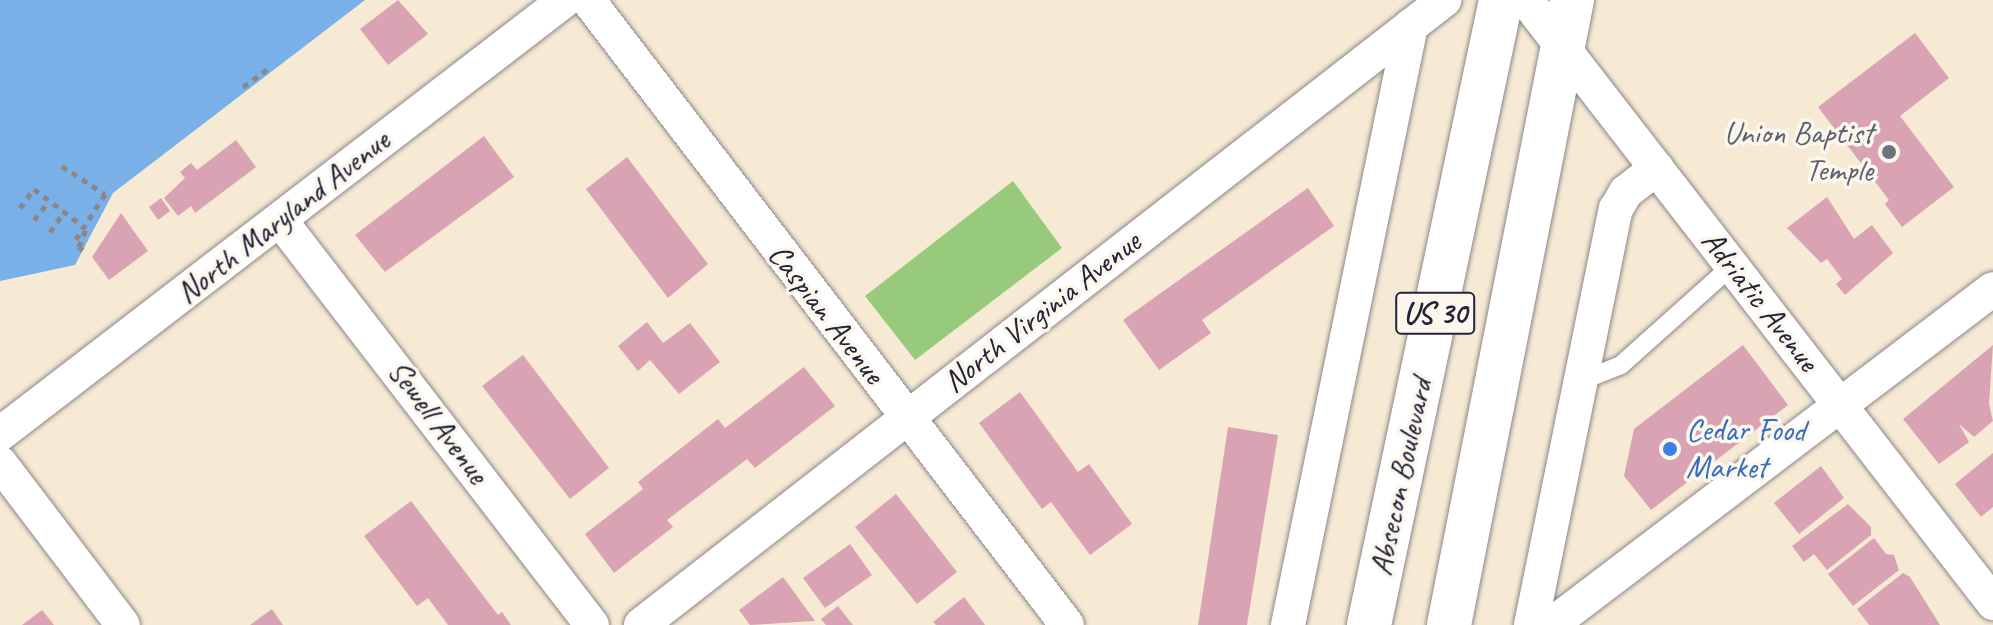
<!DOCTYPE html>
<html>
<head>
<meta charset="utf-8">
<style>
  body { margin:0 }
  #map { position:relative; width:1993px; height:625px; overflow:hidden; background:#f6ead5; font-family:Caveat,sans-serif }
  div>[style] { position:absolute }
  .green>* { inset:0; background:#97ca7a }
  .water>* { inset:0; background:#78b0e7 }
  .building>* { inset:0; background:#d9a3b3 }
  .path>* { height:5px; margin-top:-2.5px; transform-origin:0; background:repeating-linear-gradient(90deg,#8c8688 0 6px,transparent 0 12px) }
  .roads { filter:drop-shadow(0 0 2px #8c8688) drop-shadow(0 0 2px #8c8688) }
  .lane>* { height:18px; margin:-9px; padding:0 9px; transform-origin:9px; border-radius:9px; background:#fff }
  .street>* { height:34px; margin:-17px; padding:0 17px; transform-origin:17px; border-radius:17px; background:#fff }
  .highway>* { height:44px; margin:-22px; padding:0 22px; transform-origin:22px; border-radius:22px; background:#fff }
  .dots>* { width:22px; height:22px; translate:-50% -50%; box-sizing:border-box; border:4px solid #fbf7ec; border-radius:50% }
  span { translate:-50% -50%; white-space:nowrap; text-align:center; line-height:1.15; -webkit-text-stroke:7px #fbf7ec; paint-order:stroke }
  .shield-label span { padding:2px 6px; background:#fbf7ec; border:2px solid; border-radius:6px; -webkit-text-stroke-width:0 }
  .shield-label { font-size:30px; color:#22223b; font-weight:700 }
  .worship-label { font-size:32px; color:#5b616d }
  .right { translate:-100% -50%; text-align:right }
  .street-label { font-size:32px; color:#22223b }
  .shop-label { font-size:32px; color:#366cbe }
  .left { translate:0 -50%; text-align:left }
</style>
</head>
<body>
<div id="map">
  <div class="green">
    <i style="clip-path:polygon(1013px 181px,1062px 248px,915px 360px,865px 296px)"></i>
  </div>
  <div class="water">
    <i style="clip-path:polygon(0 0,365px 0,113px 193px,75px 265px,0 281px)"></i>
  </div>
  <div class="building">
    <i style="clip-path:polygon(398px 0,428px 34px,388px 65px,360px 29px)"></i>
    <i style="clip-path:polygon(1915px 33px,1949px 78px,1900px 116px,1954px 187px,1902px 227px,1885px 204px,1889px 200px,1818px 107px)"></i>
    <i style="clip-path:polygon(484px 136px,514px 177px,385px 272px,355px 235px)"></i>
    <i style="clip-path:polygon(236px 140px,256px 167px,195px 213px,191px 206px,178px 216px,164px 198px,185px 178px,180px 172px,191px 163px,197px 170px)"></i>
    <i style="clip-path:polygon(627px 157px,708px 264px,668px 298px,586px 189px)"></i>
    <i style="clip-path:polygon(1308px 188px,1334px 226px,1202px 320px,1211px 333px,1159px 370px,1123px 320px)"></i>
    <i style="clip-path:polygon(1827px 197px,1854px 239px,1872px 225px,1893px 253px,1845px 295px,1836px 284px,1842px 279px,1827px 259px,1821px 263px,1787px 228px)"></i>
    <i style="clip-path:polygon(161px 198px,170px 211px,158px 220px,149px 207px)"></i>
    <i style="clip-path:polygon(121px 213px,148px 251px,109px 280px,92px 257px)"></i>
    <i style="clip-path:polygon(647px 322px,663px 343px,690px 323px,720px 362px,679px 394px,650px 360px,638px 371px,618px 346px)"></i>
    <i style="clip-path:polygon(1743px 345px,1788px 405px,1651px 510px,1624px 476px,1634px 429px)"></i>
    <i style="clip-path:polygon(1993px 345px,1989px 404px,1993px 421px,1974px 437px,1959px 424px,1969px 442px,1939px 464px,1903px 419px)"></i>
    <i style="clip-path:polygon(523px 355px,609px 468px,570px 499px,482px 386px)"></i>
    <i style="clip-path:polygon(804px 367px,835px 406px,755px 468px,747px 459px,667px 520px,673px 527px,614px 573px,585px 534px,643px 489px,638px 482px,718px 419px,725px 428px)"></i>
    <i style="clip-path:polygon(1020px 392px,1078px 472px,1089px 464px,1132px 524px,1090px 555px,1051px 502px,1042px 509px,979px 423px)"></i>
    <i style="clip-path:polygon(1228px 427px,1278px 435px,1247px 625px,1198px 625px)"></i>
    <i style="clip-path:polygon(1993px 453px,1993px 507px,1981px 517px,1955px 484px)"></i>
    <i style="clip-path:polygon(1821px 466px,1844px 498px,1799px 534px,1774px 503px)"></i>
    <i style="clip-path:polygon(896px 494px,957px 572px,917px 604px,855px 527px)"></i>
    <i style="clip-path:polygon(411px 501px,498px 615px,502px 612px,511px 625px,448px 625px,428px 598px,417px 606px,364px 536px)"></i>
    <i style="clip-path:polygon(1848px 504px,1871px 527px,1871px 535px,1827px 570px,1814px 554px,1804px 562px,1792px 546px)"></i>
    <i style="clip-path:polygon(1874px 538px,1886px 554px,1894px 555px,1899px 570px,1853px 606px,1828px 574px)"></i>
    <i style="clip-path:polygon(850px 544px,872px 575px,825px 608px,803px 578px)"></i>
    <i style="clip-path:polygon(1903px 573px,1910px 577px,1940px 625px,1869px 625px,1857px 609px)"></i>
    <i style="clip-path:polygon(783px 577px,815px 621px,750px 625px,739px 610px)"></i>
    <i style="clip-path:polygon(964px 597px,985px 625px,936px 625px,933px 622px)"></i>
    <i style="clip-path:polygon(838px 606px,853px 625px,826px 625px,821px 619px)"></i>
    <i style="clip-path:polygon(272px 609px,283px 625px,250px 625px)"></i>
    <i style="clip-path:polygon(42px 610px,54px 625px,22px 625px)"></i>
  </div>
  <div class="path">
    <i style="left:243px;top:87px;width:34px;rotate:-36deg"></i>
    <i style="left:62px;top:166px;width:51px;rotate:33.1deg"></i>
    <i style="left:105px;top:194px;width:56px;rotate:122.6deg"></i>
    <i style="left:20px;top:208px;width:24px;rotate:-54deg"></i>
    <i style="left:34px;top:189px;width:63px;rotate:37.2deg"></i>
    <i style="left:34px;top:220px;width:24px;rotate:-52deg"></i>
    <i style="left:50px;top:232px;width:24px;rotate:-55deg"></i>
    <i style="left:83px;top:250px;width:5px;rotate:-143deg"></i>
    <i style="left:79px;top:247px;width:22px;rotate:-69deg"></i>
  </div>
  <div class="roads">
    <div class="lane">
      <i style="left:1581px;top:381px;width:43px;rotate:-21.8deg"></i>
      <i style="left:1621px;top:365px;width:150px;rotate:-41.8deg"></i>
    </div>
    <div class="street">
      <i style="left:588px;top:0;width:787px;rotate:52.53deg"></i>
      <i style="left:1526px;top:0;width:763px;rotate:52.24deg"></i>
      <i style="left:280px;top:220px;width:511px;rotate:52.39deg"></i>
      <i style="left:0;top:434px;width:712px;rotate:-37.53deg"></i>
      <i style="left:0;top:463px;width:203px;rotate:52.8deg"></i>
      <i style="left:641px;top:625px;width:1018px;rotate:-37.89deg"></i>
      <i style="left:1288px;top:625px;width:612px;rotate:-78.41deg"></i>
      <i style="left:1531px;top:625px;width:425px;rotate:-78.5deg"></i>
      <i style="left:1616px;top:209px;width:20px;rotate:-60deg"></i>
      <i style="left:1626px;top:192px;width:39px;rotate:-38deg"></i>
      <i style="left:1551px;top:625px;width:555px;rotate:-37.24deg"></i>
    </div>
    <div class="highway">
      <i style="left:1369px;top:625px;width:639px;rotate:-78.07deg"></i>
      <i style="left:1449px;top:625px;width:637px;rotate:-78.87deg"></i>
    </div>
  </div>
  <div class="dots">
    <i style="left:1889px;top:152px;background:#6b7280"></i>
    <i style="left:1670px;top:449px;background:#3f7fe0"></i>
  </div>
  <div class="shield-label">
    <span style="left:1435px;top:313px">US 30</span>
  </div>
  <div class="worship-label">
    <span class="right" style="left:1873px;top:152px">Union Baptist<br>Temple</span>
  </div>
  <div class="street-label">
    <span style="left:283px;top:217px;rotate:-38deg">North Maryland Avenue</span>
    <span style="left:1760px;top:301px;rotate:52deg">Adriatic Avenue</span>
    <span style="left:1042px;top:312px;rotate:-38deg">North Virginia Avenue</span>
    <span style="left:826px;top:314px;rotate:52deg">Caspian Avenue</span>
    <span style="left:438px;top:422px;rotate:53deg">Sewell Avenue</span>
    <span style="left:1401px;top:477px;rotate:-78deg">Absecon Boulevard</span>
  </div>
  <div class="shop-label">
    <span class="left" style="left:1686px;top:449px">Cedar Food<br>Market</span>
  </div>
</div>
</body>
</html>
